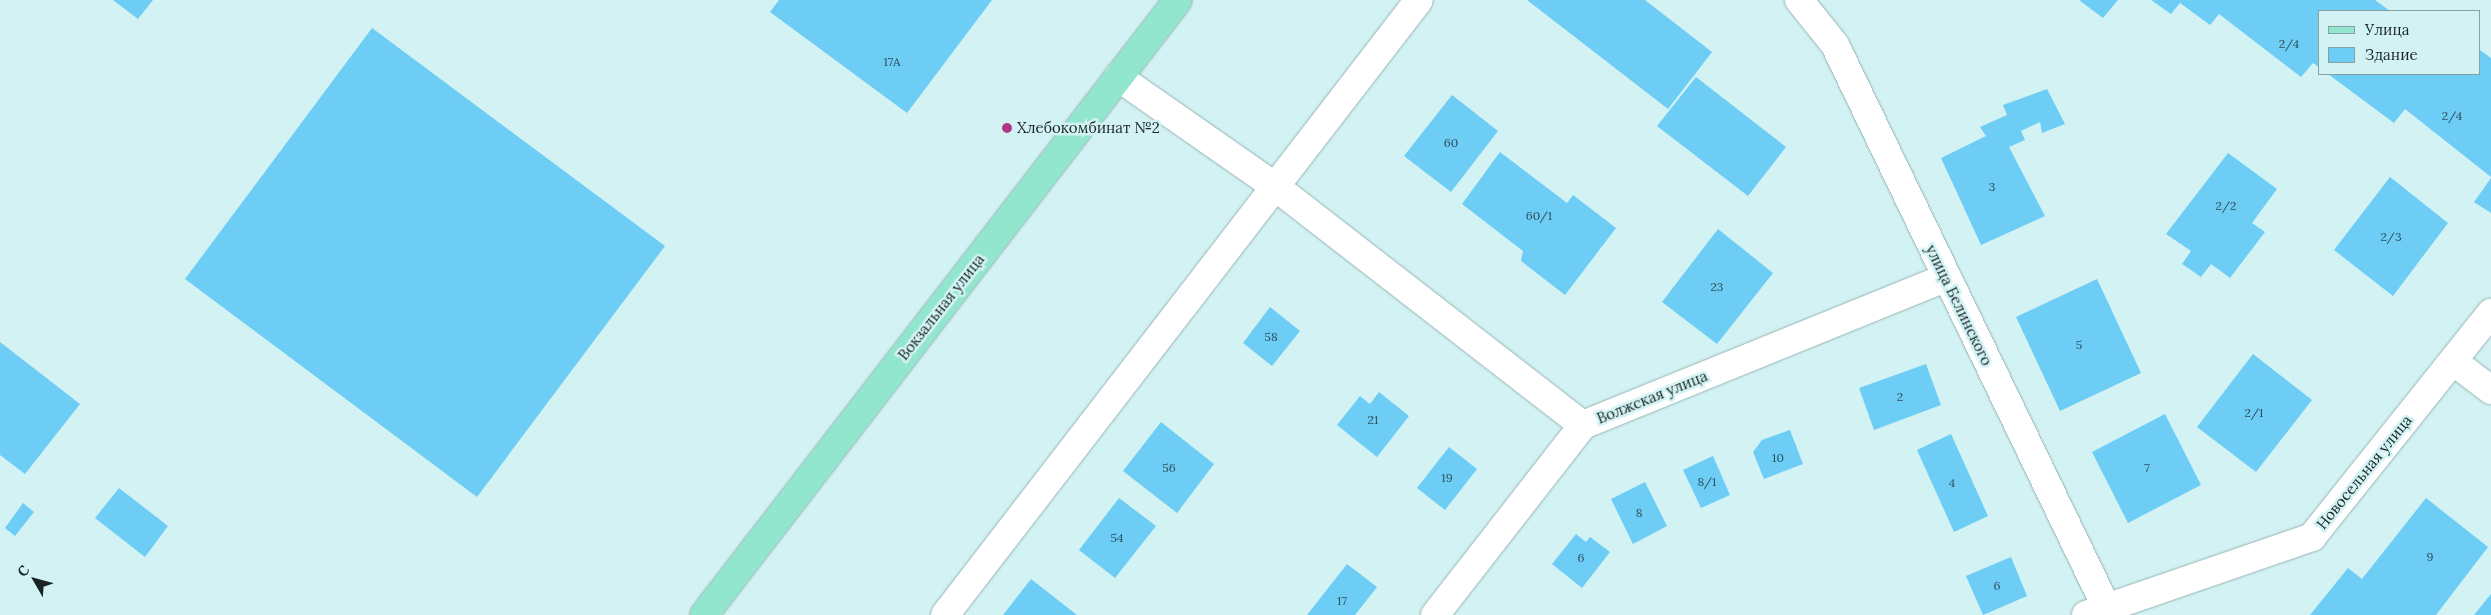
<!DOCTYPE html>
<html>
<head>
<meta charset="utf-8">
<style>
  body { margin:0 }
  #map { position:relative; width:2491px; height:615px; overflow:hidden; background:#d3f2f3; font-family:Lora,serif }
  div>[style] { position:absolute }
  .building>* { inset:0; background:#6dcdf5 }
  .roads { filter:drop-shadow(0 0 1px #97b4b5) drop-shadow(0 0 1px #97b4b5) }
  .minor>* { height:28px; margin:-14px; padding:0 14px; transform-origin:14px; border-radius:14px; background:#fff }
  .major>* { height:28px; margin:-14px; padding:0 14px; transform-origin:14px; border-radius:14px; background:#92e6cd }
  .dots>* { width:14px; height:14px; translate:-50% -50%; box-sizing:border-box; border:2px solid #d3f2f3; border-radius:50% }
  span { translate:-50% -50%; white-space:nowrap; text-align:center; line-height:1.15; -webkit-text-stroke:5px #d3f2f3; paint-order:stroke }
  .number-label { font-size:12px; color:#2e4f59 }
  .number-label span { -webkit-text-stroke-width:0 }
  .poi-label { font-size:15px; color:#192525 }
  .left { translate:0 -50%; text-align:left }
  .street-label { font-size:15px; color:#192525 }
  .legend { position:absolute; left:2318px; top:10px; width:162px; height:65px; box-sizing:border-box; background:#d3f2f3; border:1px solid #89a0a1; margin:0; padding:6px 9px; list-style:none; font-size:15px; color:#192525 }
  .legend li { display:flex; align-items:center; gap:10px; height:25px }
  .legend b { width:25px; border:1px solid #89a0a1 }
  .north { position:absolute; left:10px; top:555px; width:50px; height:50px; -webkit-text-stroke:4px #d3f2f3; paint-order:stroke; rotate:308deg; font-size:14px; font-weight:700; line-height:20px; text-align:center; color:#192525 }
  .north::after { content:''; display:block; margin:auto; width:18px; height:22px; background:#192525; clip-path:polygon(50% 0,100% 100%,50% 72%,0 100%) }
</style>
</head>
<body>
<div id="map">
  <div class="building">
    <i style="clip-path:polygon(113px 0,153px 0,138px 19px)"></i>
    <i style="clip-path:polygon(779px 0,992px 0,907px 113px,770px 12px)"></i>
    <i style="clip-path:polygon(1527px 0,1645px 0,1712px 52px,1668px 109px)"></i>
    <i style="clip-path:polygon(2079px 0,2118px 0,2103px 18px)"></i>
    <i style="clip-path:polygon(2151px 0,2375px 0,2390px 11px,2320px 11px,2320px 68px,2313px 63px,2301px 77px,2219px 14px,2210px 25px,2180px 3px,2171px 14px)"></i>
    <i style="clip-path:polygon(372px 28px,665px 246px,477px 497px,185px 279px)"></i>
    <i style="clip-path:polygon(2480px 50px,2491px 58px,2491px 177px,2405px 109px,2394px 123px,2328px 74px,2480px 74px)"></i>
    <i style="clip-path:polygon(1696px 77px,1786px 147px,1748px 196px,1657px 126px)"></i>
    <i style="clip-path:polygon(2047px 89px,2065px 124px,2042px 133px,2040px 122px,2021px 131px,2025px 140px,2009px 147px,2045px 216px,1981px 245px,1941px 158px,1986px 136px,1980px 127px,2007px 115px,2003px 105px)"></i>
    <i style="clip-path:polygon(1452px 95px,1498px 131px,1451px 192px,1404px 156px)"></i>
    <i style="clip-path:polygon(1500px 152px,1567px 203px,1573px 195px,1616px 228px,1565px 295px,1521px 261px,1523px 251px,1462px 204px)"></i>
    <i style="clip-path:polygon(2228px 153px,2277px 189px,2252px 223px,2265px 232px,2230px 278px,2211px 264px,2201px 277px,2182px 264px,2191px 251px,2166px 234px)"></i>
    <i style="clip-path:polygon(2390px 177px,2448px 223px,2393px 296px,2334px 250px)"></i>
    <i style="clip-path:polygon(2491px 178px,2491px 213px,2474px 202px)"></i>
    <i style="clip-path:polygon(1718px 229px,1773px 273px,1717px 344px,1662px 302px)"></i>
    <i style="clip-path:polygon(2097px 279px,2141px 373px,2060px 411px,2016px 317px)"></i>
    <i style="clip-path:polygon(1270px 307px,1300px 331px,1272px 366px,1243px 343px)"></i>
    <i style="clip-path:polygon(0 342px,80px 404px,25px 474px,0 455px)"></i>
    <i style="clip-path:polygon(2253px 354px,2312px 400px,2256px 472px,2197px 427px)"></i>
    <i style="clip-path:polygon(1926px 364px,1941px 405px,1874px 430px,1859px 388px)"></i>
    <i style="clip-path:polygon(1379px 392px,1409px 416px,1377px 457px,1337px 425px,1360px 396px,1370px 404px)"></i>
    <i style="clip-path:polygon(2165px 414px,2201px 485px,2128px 523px,2092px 452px)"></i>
    <i style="clip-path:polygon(1161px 422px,1214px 464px,1177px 513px,1123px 471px)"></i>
    <i style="clip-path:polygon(1790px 430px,1803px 464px,1764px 479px,1753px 452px,1762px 440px)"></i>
    <i style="clip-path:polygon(1951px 434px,1988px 516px,1954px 532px,1917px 450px)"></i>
    <i style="clip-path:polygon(1449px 447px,1477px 469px,1445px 510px,1417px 488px)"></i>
    <i style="clip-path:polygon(1713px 456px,1730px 495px,1701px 508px,1683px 470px)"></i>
    <i style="clip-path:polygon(1645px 482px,1667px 526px,1633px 544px,1611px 499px)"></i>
    <i style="clip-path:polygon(119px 488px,168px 526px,145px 557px,95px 518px)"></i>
    <i style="clip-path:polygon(1119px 498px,1156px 526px,1115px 578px,1079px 550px)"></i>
    <i style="clip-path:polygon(2426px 498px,2488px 547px,2436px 615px,2310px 615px,2348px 568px,2362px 579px)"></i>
    <i style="clip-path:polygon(23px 503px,34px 512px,15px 536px,5px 528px)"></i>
    <i style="clip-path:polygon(1576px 534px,1586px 542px,1590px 537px,1610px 552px,1582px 588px,1552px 564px)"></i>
    <i style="clip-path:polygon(2011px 557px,2027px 596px,1983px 615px,1966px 576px)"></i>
    <i style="clip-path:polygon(1347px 564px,1377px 587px,1355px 615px,1307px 615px)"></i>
    <i style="clip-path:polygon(1031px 579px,1077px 615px,1003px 615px)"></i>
    <i style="clip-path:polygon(2491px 594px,2491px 615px,2474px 615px)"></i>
  </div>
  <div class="roads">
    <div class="minor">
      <i style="left:1799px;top:0;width:58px;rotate:51.3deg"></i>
      <i style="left:1835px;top:45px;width:633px;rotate:64.24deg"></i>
      <i style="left:1118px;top:77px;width:194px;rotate:34.9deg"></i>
      <i style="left:1277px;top:188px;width:387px;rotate:37.8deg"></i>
      <i style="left:2453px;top:361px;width:48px;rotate:37.3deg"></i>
      <i style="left:945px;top:615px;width:776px;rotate:-52.38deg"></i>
      <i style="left:1435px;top:615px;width:241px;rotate:-52.1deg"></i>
      <i style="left:1583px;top:425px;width:391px;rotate:-22.1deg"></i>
      <i style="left:2086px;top:615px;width:239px;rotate:-19deg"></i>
      <i style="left:2312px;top:537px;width:287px;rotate:-51.4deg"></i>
    </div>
    <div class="major">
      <i style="left:704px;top:615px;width:776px;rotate:-52.38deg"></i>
    </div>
  </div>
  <div class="dots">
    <i style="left:1007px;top:128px;background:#b23686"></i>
  </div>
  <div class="number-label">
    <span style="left:2289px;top:44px">2/4</span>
    <span style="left:892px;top:62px">17А</span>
    <span style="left:2452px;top:116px">2/4</span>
    <span style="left:1451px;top:143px">60</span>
    <span style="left:1992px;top:187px">3</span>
    <span style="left:2226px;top:206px">2/2</span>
    <span style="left:1539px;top:216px">60/1</span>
    <span style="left:2391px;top:237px">2/3</span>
    <span style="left:1717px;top:287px">23</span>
    <span style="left:1271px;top:337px">58</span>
    <span style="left:2079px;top:345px">5</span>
    <span style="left:1900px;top:397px">2</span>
    <span style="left:2254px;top:413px">2/1</span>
    <span style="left:1373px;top:420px">21</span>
    <span style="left:1778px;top:458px">10</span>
    <span style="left:1169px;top:468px">56</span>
    <span style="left:2147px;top:468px">7</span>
    <span style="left:1447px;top:478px">19</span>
    <span style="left:1707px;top:482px">8/1</span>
    <span style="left:1952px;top:483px">4</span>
    <span style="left:1639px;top:513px">8</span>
    <span style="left:1117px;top:538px">54</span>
    <span style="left:2430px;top:557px">9</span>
    <span style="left:1581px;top:558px">6</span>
    <span style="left:1997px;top:586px">6</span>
    <span style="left:1342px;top:601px">17</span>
  </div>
  <div class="poi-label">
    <span class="left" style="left:1017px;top:128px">Хлебокомбинат №2</span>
  </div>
  <div class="street-label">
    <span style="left:1959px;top:305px;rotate:64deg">улица Белинского</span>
    <span style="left:941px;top:307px;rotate:-52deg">Вокзальная улица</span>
    <span style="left:1652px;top:397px;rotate:-22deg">Волжская улица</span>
    <span style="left:2364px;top:472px;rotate:-51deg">Новосельная улица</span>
  </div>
  <ul class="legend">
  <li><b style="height:6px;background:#92e6cd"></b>Улица</li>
  <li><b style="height:14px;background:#6dcdf5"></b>Здание</li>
  </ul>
  <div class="north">С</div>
</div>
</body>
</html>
